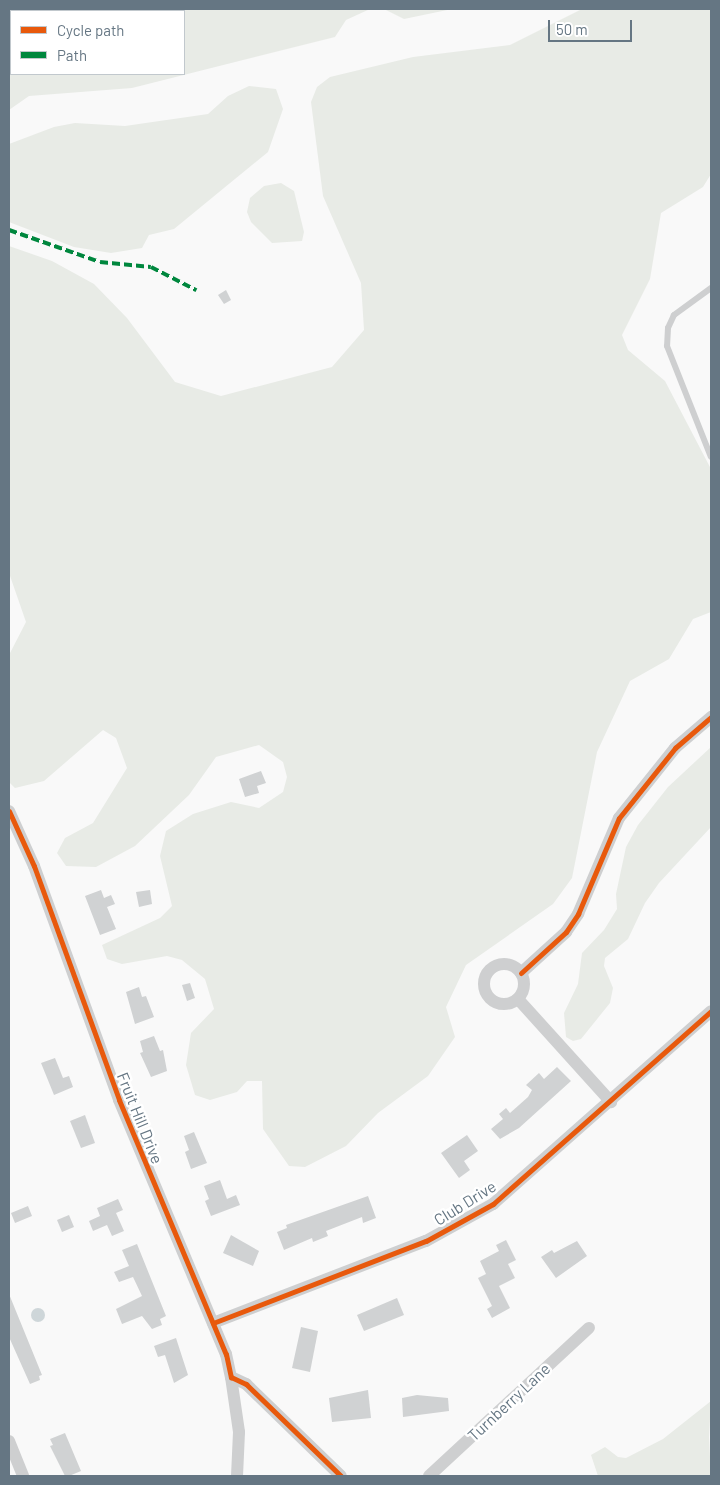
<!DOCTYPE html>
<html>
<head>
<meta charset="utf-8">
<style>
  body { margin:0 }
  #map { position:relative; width:720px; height:1485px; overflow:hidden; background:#f9f9f9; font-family:Barlow,sans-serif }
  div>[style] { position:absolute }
  .green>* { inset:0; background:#e8ebe6 }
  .water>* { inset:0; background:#ced6d9 }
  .round { border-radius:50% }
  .building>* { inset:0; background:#d0d2d3 }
  .service>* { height:6px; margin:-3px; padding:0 3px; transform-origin:3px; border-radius:3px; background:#cecfd0 }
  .minor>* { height:12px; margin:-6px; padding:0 6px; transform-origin:6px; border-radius:6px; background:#cecfd0 }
  .minor>.ring { margin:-6px; padding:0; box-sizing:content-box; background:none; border:12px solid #cecfd0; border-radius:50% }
  .quiet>* { height:4px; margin-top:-2px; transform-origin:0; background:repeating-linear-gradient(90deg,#00873e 0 8px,transparent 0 12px) }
  .cycleway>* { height:5px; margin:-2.5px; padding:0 2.5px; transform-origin:2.5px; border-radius:2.5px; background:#e8590c }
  span { translate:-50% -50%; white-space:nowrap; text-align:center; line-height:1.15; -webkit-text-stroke:5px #fff; paint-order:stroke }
  .street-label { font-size:16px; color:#657683 }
  .frame { position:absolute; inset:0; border:10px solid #657683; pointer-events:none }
  .legend { position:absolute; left:10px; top:10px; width:175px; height:65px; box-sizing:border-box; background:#fff; border:1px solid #c1c8cd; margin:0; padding:6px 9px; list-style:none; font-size:15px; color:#657683 }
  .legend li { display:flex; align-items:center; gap:10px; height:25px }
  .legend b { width:25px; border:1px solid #c1c8cd }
  .scale { position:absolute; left:548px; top:20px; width:84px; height:22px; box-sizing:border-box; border:2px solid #657683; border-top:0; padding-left:6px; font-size:15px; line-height:18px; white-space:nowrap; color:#657683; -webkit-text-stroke:4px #fff; paint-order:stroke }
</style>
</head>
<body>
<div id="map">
  <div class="green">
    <i style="clip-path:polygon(evenodd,9px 9px,370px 9px,346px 20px,335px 37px,132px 88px,29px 96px,9px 110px,9px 9px,184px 11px,184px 74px,11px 74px,11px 11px,184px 11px)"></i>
    <i style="clip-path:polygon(384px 9px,452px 9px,404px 19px)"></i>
    <i style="clip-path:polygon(582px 9px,711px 9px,711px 174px,703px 187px,661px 213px,650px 279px,622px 335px,628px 350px,665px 381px,711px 469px,711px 612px,693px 619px,669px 659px,630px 681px,597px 752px,572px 878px,553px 904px,466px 965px,446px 1007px,455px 1037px,428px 1076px,378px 1113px,346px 1146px,305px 1167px,289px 1166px,263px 1129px,262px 1081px,247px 1081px,237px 1092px,210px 1100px,195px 1095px,186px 1065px,191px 1033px,214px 1009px,205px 979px,182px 960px,167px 956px,122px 964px,107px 959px,102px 945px,160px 918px,172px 906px,160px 856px,166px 831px,193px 814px,231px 802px,259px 808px,283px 792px,287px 777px,283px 762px,259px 745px,216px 757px,189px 795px,135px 846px,96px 867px,66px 866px,57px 853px,65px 838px,93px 823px,127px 768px,116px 738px,103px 730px,44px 781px,15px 788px,9px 782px,9px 655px,26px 622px,9px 573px,9px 246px,52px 261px,94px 284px,127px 318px,175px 382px,221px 396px,332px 367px,364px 330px,361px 283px,323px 196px,311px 102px,317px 87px,330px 77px,413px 57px,510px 45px)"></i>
    <i style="clip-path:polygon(249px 86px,276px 89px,283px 109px,268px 152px,174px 229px,149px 235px,142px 248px,111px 253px,74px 247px,9px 222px,9px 144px,54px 127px,75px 123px,125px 126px,208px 114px,228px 96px)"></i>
    <i style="clip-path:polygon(281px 183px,294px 191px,304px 232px,302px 241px,272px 243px,251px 222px,247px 212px,250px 198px,264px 186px)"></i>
    <i style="clip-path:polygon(711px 747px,711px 827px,659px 883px,645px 903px,628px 939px,605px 958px,604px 966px,613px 988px,610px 1003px,581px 1039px,573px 1041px,566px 1037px,564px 1013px,578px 984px,582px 953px,604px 930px,617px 909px,616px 894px,626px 847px,638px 825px,668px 787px)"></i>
    <i style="clip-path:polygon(711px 1401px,709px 1437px,711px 1476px,598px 1476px,591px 1455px,605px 1447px,618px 1457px,626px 1458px,663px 1439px)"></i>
  </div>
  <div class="water">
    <i class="round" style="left:31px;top:1308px;width:14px;height:14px"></i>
  </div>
  <div class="building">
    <i style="clip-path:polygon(226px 290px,231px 300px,224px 304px,218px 295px)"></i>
    <i style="clip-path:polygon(261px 771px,266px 783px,257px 786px,259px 793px,245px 797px,239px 779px)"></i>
    <i style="clip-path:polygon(101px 890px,104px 898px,111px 895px,115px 904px,107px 907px,116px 929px,100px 935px,85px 896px)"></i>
    <i style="clip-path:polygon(150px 890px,152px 904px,139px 907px,136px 892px)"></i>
    <i style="clip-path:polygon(190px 983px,195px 998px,187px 1001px,182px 985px)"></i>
    <i style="clip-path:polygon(139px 987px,142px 997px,146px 996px,154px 1017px,135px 1024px,126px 992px)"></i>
    <i style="clip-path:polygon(154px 1036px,160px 1051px,163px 1050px,167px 1071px,151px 1077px,140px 1053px,143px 1052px,140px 1041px)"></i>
    <i style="clip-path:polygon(55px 1058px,63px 1078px,69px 1076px,73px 1087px,54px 1095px,41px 1063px)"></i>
    <i style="clip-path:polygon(557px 1067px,571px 1081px,519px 1128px,500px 1139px,491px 1129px,503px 1119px,499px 1114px,506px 1108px,510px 1113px,528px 1097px,532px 1090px,526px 1085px,539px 1073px,544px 1079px)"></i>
    <i style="clip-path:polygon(85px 1115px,95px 1143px,81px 1148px,70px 1121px)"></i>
    <i style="clip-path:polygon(194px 1132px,207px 1163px,191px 1169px,185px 1152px,189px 1150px,184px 1136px)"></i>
    <i style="clip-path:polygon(467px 1135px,478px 1151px,464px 1161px,470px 1170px,459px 1178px,441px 1153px)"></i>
    <i style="clip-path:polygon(220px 1180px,227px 1199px,236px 1195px,240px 1205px,211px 1216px,205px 1201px,209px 1199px,204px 1186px)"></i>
    <i style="clip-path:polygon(368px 1196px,376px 1218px,363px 1223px,362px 1217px,326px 1231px,328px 1236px,313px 1242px,312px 1238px,284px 1250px,277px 1232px,287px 1228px,286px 1225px)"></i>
    <i style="clip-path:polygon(118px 1199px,123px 1210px,116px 1213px,124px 1231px,112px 1236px,107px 1225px,93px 1231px,89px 1221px,100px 1216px,97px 1208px)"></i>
    <i style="clip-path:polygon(28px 1206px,32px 1216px,15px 1223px,11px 1213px)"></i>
    <i style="clip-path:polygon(69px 1215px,74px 1227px,62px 1232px,57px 1220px)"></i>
    <i style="clip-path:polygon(231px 1235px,259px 1251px,253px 1266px,223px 1253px)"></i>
    <i style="clip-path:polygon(506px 1240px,516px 1260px,508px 1264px,515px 1278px,499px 1286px,510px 1308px,492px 1318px,487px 1309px,492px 1306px,478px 1278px,486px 1274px,480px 1261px,499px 1251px,496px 1245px)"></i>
    <i style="clip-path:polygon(577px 1241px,587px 1256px,556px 1278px,541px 1257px,552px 1250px,554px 1253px)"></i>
    <i style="clip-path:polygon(137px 1244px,166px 1316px,160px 1319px,162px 1325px,152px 1329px,142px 1316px,122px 1324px,116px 1309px,142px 1296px,133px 1277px,119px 1282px,114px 1272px,129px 1266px,122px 1250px)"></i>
    <i style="clip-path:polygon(9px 1294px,42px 1375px,39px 1376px,40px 1380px,30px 1384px,9px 1337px)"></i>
    <i style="clip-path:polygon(397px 1298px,404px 1315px,364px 1331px,357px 1315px)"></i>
    <i style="clip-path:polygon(301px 1327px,318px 1331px,310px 1372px,292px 1368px)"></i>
    <i style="clip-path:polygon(176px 1338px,188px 1375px,174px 1383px,165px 1355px,158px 1357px,154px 1346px)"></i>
    <i style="clip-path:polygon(368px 1390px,371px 1418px,332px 1422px,329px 1398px)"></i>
    <i style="clip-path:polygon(417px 1395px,448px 1398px,449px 1411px,403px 1417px,402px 1398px)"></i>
    <i style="clip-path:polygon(65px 1433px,81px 1471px,69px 1476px,65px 1476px,50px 1446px,53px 1445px,50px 1439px)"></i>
  </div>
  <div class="service">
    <i style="left:711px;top:288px;width:46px;rotate:143.9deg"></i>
    <i style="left:674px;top:315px;width:14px;rotate:115deg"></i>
    <i style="left:668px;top:328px;width:18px;rotate:93deg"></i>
    <i style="left:667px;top:346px;width:119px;rotate:68.4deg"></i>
  </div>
  <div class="minor">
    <i style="left:9px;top:811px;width:60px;rotate:65.6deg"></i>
    <i style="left:34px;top:866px;width:249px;rotate:70deg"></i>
    <i style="left:119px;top:1100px;width:276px;rotate:67.2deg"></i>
    <i style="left:226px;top:1354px;width:24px;rotate:78deg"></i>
    <i style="left:231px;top:1377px;width:17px;rotate:25deg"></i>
    <i style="left:246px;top:1384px;width:132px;rotate:44.1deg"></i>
    <i class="ring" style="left:484px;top:964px;width:28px;height:28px"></i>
    <i style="left:521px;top:973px;width:61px;rotate:-42.3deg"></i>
    <i style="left:566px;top:932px;width:22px;rotate:-56deg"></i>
    <i style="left:578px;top:914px;width:104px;rotate:-66.9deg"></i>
    <i style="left:619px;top:818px;width:90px;rotate:-51.3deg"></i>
    <i style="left:675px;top:748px;width:48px;rotate:-40.7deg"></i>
    <i style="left:518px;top:999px;width:139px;rotate:47.9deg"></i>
    <i style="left:213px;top:1323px;width:228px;rotate:-21.1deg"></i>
    <i style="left:426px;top:1241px;width:77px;rotate:-28.9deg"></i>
    <i style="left:493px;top:1204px;width:291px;rotate:-41.5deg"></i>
    <i style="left:231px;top:1377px;width:56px;rotate:81.7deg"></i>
    <i style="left:239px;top:1432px;width:44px;rotate:92.6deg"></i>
    <i style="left:9px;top:1441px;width:38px;rotate:68deg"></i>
    <i style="left:429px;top:1476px;width:218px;rotate:-42.8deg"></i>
  </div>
  <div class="quiet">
    <i style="left:9px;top:230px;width:96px;rotate:19.4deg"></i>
    <i style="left:100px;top:262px;width:51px;rotate:5.6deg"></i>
    <i style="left:151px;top:267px;width:51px;rotate:27.1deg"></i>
  </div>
  <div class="cycleway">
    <i style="left:9px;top:811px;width:60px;rotate:65.6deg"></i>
    <i style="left:34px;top:866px;width:249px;rotate:70deg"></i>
    <i style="left:119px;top:1100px;width:276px;rotate:67.2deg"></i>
    <i style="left:226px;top:1354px;width:24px;rotate:78deg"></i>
    <i style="left:231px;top:1377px;width:17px;rotate:25deg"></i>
    <i style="left:246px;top:1384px;width:132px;rotate:44.1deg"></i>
    <i style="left:521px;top:973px;width:61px;rotate:-42.3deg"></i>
    <i style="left:566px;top:932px;width:22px;rotate:-56deg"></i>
    <i style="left:578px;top:914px;width:104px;rotate:-66.9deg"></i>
    <i style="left:619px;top:818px;width:90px;rotate:-51.3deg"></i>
    <i style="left:675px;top:748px;width:48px;rotate:-40.7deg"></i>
    <i style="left:213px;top:1323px;width:228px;rotate:-21.1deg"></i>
    <i style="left:426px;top:1241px;width:77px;rotate:-28.9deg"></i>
    <i style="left:493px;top:1204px;width:291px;rotate:-41.5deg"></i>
  </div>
  <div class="street-label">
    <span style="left:140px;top:1118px;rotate:68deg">Fruit Hill Drive</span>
    <span style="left:465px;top:1203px;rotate:-32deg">Club Drive</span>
    <span style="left:509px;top:1402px;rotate:-43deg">Turnberry Lane</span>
  </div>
  <div class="frame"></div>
  <ul class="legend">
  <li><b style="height:6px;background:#e8590c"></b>Cycle path</li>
  <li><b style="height:6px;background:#00873e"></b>Path</li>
  </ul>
  <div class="scale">50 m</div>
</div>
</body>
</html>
